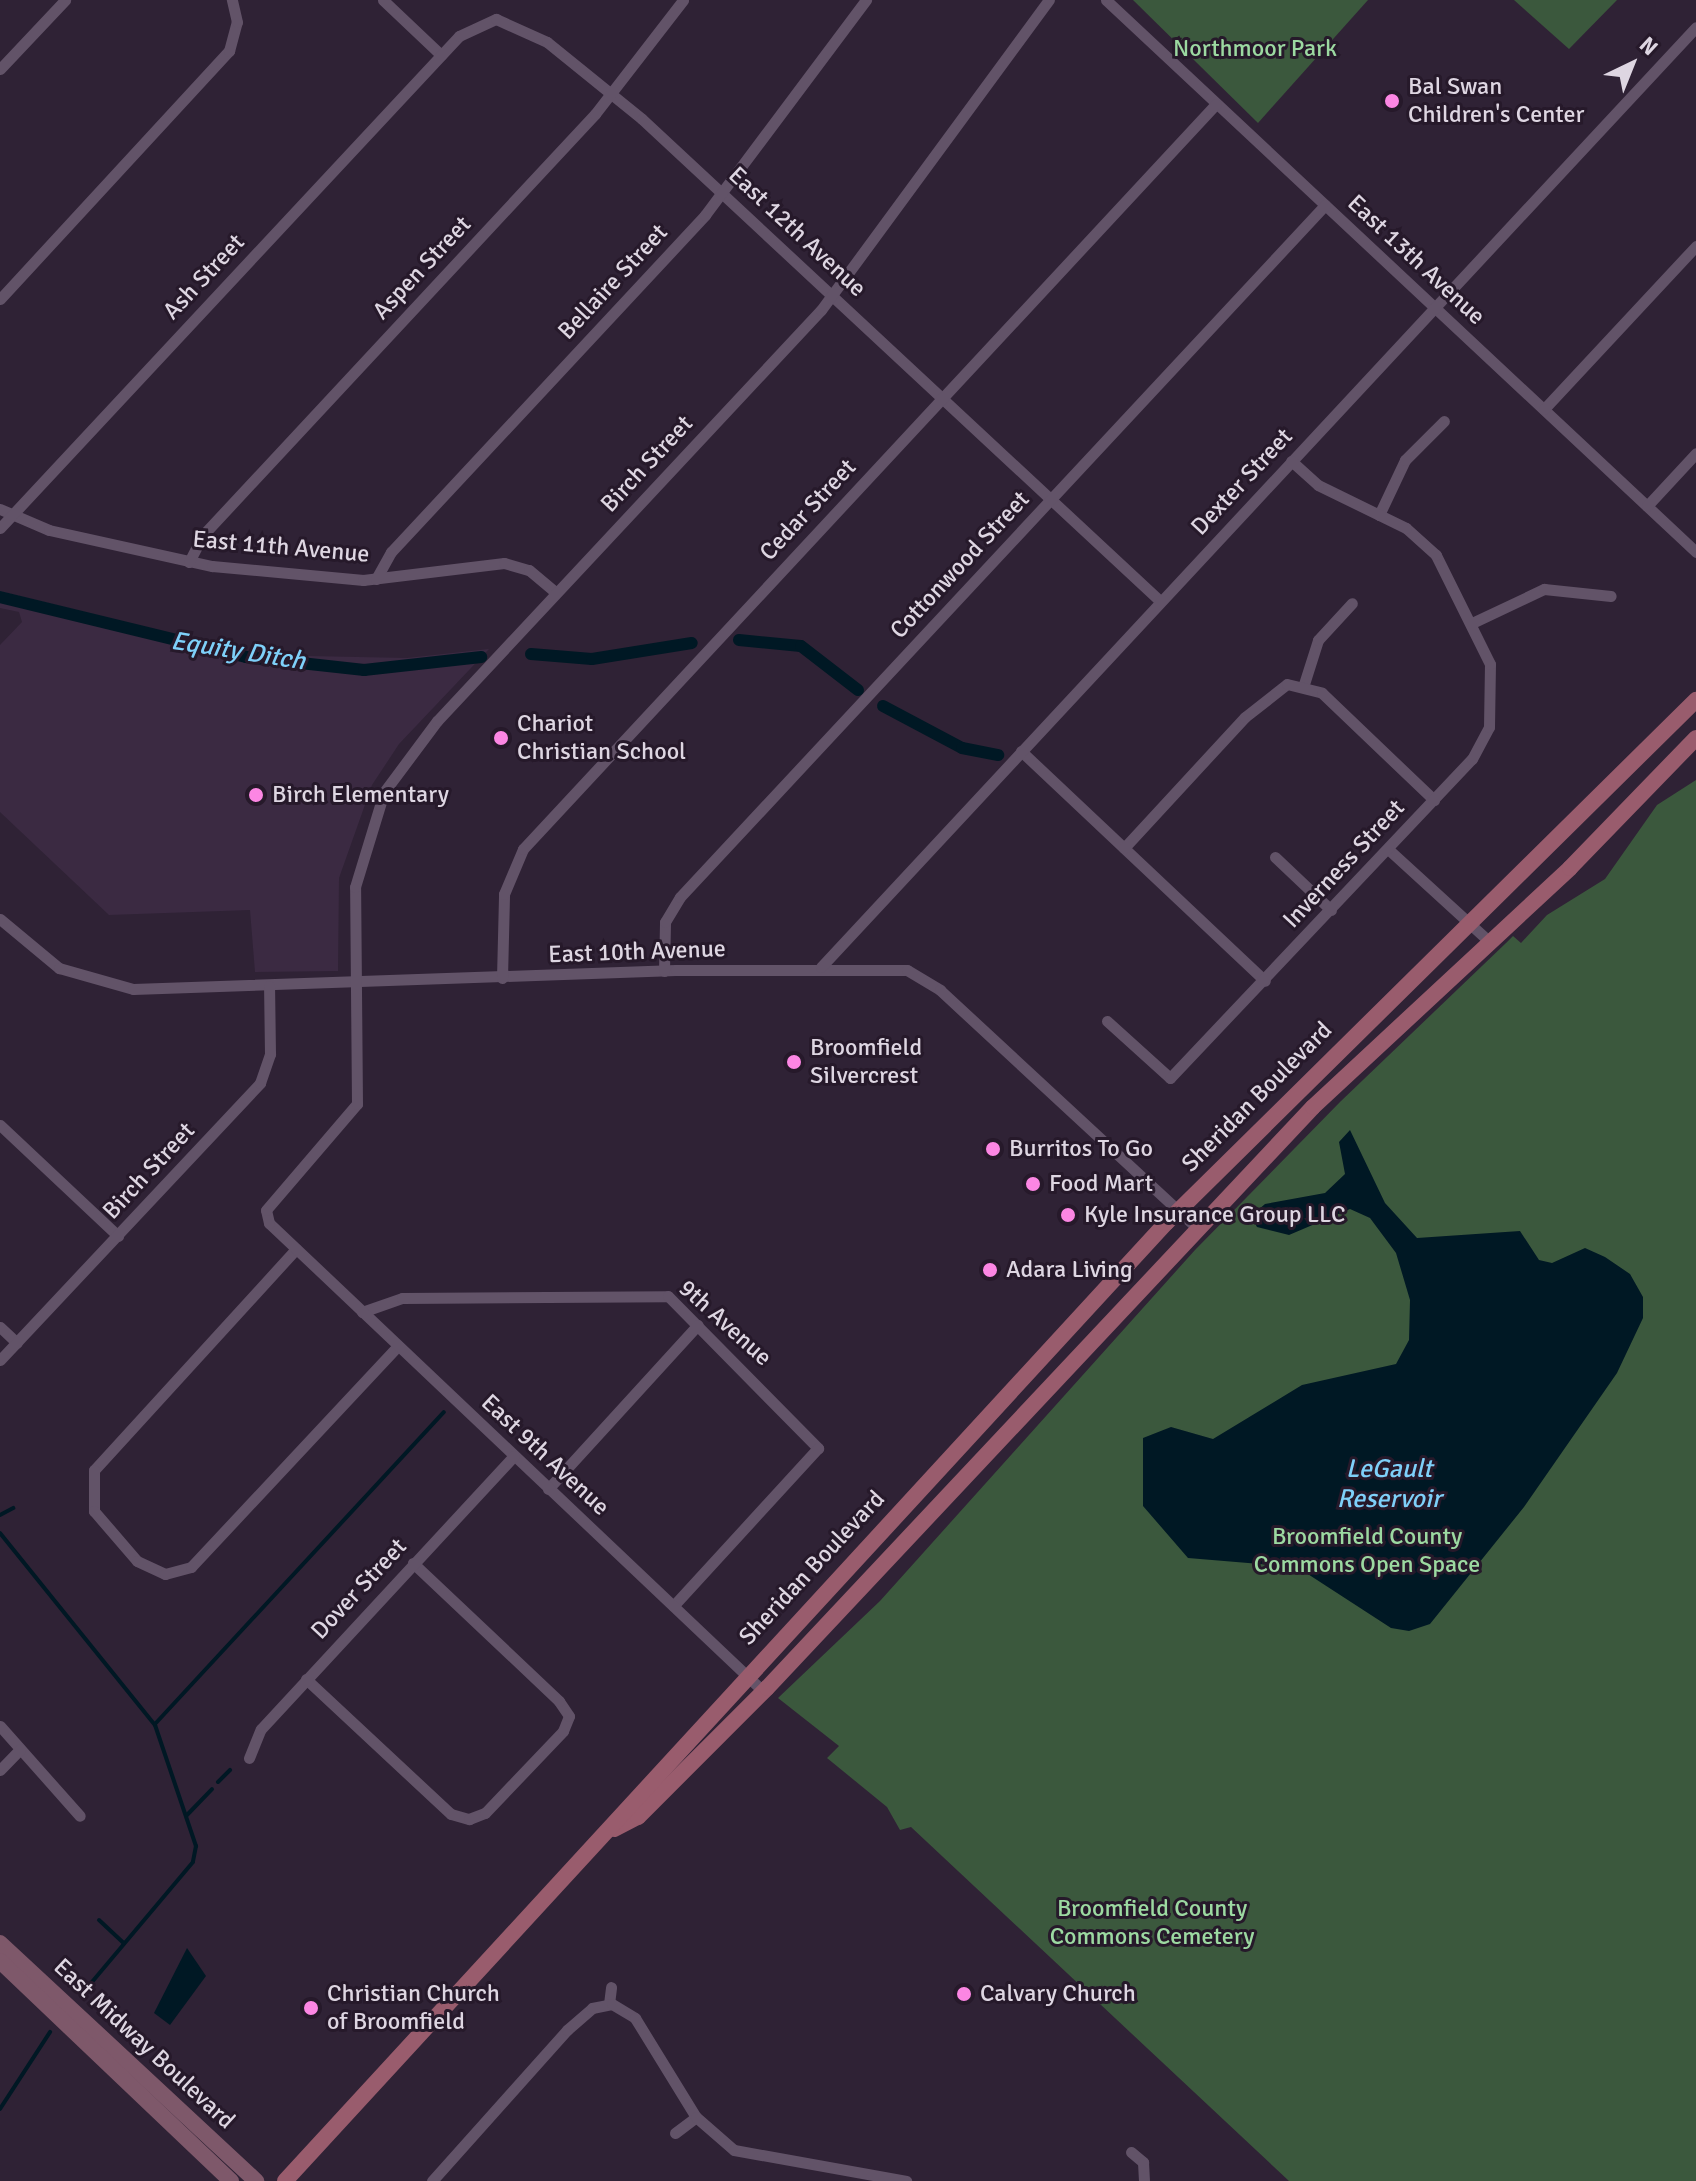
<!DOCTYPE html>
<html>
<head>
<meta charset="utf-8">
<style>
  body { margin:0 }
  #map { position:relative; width:1696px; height:2181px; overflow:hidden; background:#2f2235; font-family:Signika,sans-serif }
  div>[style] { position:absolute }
  .built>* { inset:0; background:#3b2a42 }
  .green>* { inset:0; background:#3b583d }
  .water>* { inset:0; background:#001824 }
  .stream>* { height:4px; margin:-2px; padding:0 2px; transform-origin:2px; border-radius:2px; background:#001824 }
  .canal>* { height:12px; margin:-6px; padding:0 6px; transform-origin:6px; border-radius:6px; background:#001824 }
  .street>* { height:11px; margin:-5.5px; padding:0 5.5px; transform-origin:5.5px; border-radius:5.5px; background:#625368 }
  .secondary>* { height:16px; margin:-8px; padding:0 8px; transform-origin:8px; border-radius:8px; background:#7e586a }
  .primary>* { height:16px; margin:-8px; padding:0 8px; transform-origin:8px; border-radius:8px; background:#995c6d }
  .dots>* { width:22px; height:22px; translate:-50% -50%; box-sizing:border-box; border:4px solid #26192a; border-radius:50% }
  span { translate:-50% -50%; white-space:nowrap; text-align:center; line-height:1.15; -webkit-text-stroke:6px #26192a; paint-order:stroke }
  .park-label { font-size:24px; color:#9cd9a1 }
  .poi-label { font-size:24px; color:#ded6e2 }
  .left { translate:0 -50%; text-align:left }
  .street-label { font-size:24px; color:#ded6e2 }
  .water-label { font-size:26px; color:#7ed0f9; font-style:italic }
  .north { position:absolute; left:1592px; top:24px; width:80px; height:80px; -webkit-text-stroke:6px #26192a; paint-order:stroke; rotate:43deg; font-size:22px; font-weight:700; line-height:32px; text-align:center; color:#ded6e2 }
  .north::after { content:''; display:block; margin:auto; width:28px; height:36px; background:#ded6e2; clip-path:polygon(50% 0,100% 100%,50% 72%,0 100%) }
</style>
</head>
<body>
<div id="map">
  <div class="built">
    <i style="clip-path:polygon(0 591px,259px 655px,407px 658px,489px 649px,399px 744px,372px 785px,339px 878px,338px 971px,255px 972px,250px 910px,109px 915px,0 812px,0 645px,22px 622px,19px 612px,0 608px)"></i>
  </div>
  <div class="green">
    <i style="clip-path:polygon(1133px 0,1368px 0,1258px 123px)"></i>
    <i style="clip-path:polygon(1514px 0,1617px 0,1569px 49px)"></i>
    <i style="clip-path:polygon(1696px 780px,1696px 2181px,1289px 2181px,911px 1827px,900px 1830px,887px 1807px,827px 1758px,839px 1746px,778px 1698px,880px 1601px,1195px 1250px,1340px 1102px,1506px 943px,1513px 936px,1521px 943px,1547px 915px,1605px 879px,1657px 805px)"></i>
  </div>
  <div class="water">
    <i style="clip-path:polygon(1350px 1130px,1385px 1203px,1417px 1238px,1520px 1231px,1539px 1260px,1552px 1263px,1585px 1248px,1605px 1257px,1630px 1274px,1643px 1297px,1643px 1318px,1617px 1373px,1524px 1507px,1430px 1624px,1409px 1631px,1391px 1628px,1297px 1567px,1188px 1558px,1143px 1506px,1143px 1438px,1171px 1427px,1213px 1439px,1302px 1385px,1396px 1364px,1409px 1340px,1410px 1300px,1396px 1253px,1370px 1218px,1350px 1209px,1289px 1235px,1257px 1227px,1251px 1216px,1265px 1204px,1325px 1193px,1345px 1174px,1339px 1142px)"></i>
    <i style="clip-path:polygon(187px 1948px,206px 1976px,170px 2025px,154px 2013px)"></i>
  </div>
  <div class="stream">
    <i style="left:0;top:1515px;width:15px;rotate:-28deg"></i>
    <i style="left:0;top:1533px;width:247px;rotate:51.1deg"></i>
    <i style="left:155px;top:1725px;width:128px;rotate:71.3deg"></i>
    <i style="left:196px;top:1846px;width:16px;rotate:101deg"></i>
    <i style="left:193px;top:1862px;width:166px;rotate:130.1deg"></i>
    <i style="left:155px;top:1724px;width:425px;rotate:-47.2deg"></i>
    <i style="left:218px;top:1782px;width:17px;rotate:-45deg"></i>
    <i style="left:187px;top:1815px;width:36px;rotate:-46deg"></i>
    <i style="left:99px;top:1920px;width:34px;rotate:43deg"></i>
    <i style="left:0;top:2109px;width:92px;rotate:-57deg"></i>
  </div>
  <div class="canal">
    <i style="left:0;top:597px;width:253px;rotate:13.7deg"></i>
    <i style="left:246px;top:657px;width:119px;rotate:6.3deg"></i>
    <i style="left:364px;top:670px;width:118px;rotate:-6.3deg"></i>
    <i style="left:739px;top:640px;width:62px;rotate:5.5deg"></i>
    <i style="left:801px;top:646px;width:72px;rotate:37.7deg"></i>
    <i style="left:531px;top:654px;width:61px;rotate:4.7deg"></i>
    <i style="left:592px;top:659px;width:101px;rotate:-9.1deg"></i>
    <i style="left:883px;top:706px;width:89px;rotate:28deg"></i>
    <i style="left:962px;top:748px;width:37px;rotate:11deg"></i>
  </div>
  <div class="street">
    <i style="left:383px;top:0;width:80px;rotate:43.5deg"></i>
    <i style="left:1106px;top:0;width:808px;rotate:43.09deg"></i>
    <i style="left:0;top:69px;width:95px;rotate:-46.7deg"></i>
    <i style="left:0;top:299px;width:338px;rotate:-47.3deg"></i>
    <i style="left:229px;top:51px;width:30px;rotate:-75deg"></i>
    <i style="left:237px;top:22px;width:23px;rotate:-103deg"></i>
    <i style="left:1544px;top:409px;width:223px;rotate:-47deg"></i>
    <i style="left:1647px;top:506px;width:72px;rotate:-47.2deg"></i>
    <i style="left:0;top:509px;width:53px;rotate:23.2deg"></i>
    <i style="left:49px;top:530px;width:167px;rotate:12.5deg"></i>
    <i style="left:212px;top:566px;width:152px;rotate:5.3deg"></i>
    <i style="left:363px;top:580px;width:142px;rotate:-6.9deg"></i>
    <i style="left:504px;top:563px;width:26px;rotate:16deg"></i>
    <i style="left:529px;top:570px;width:35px;rotate:40deg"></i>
    <i style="left:1379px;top:515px;width:61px;rotate:-64.7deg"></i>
    <i style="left:1405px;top:460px;width:55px;rotate:-45deg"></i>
    <i style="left:0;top:528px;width:673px;rotate:-46.99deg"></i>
    <i style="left:459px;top:36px;width:41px;rotate:-24.7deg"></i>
    <i style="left:496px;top:19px;width:56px;rotate:24.3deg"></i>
    <i style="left:547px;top:42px;width:122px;rotate:39deg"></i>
    <i style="left:642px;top:119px;width:708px;rotate:42.94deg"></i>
    <i style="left:189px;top:562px;width:29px;rotate:-63deg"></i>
    <i style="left:202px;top:536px;width:577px;rotate:-47.04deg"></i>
    <i style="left:595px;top:114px;width:144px;rotate:-52.3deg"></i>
    <i style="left:376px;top:579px;width:31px;rotate:-61deg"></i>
    <i style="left:391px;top:552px;width:461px;rotate:-47deg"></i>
    <i style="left:705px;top:215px;width:269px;rotate:-53.2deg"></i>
    <i style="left:1472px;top:623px;width:80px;rotate:-25.3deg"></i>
    <i style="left:1544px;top:589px;width:67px;rotate:6deg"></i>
    <i style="left:1304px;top:684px;width:46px;rotate:-72.3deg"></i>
    <i style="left:1318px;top:640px;width:50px;rotate:-47.4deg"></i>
    <i style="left:1021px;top:751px;width:335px;rotate:43.3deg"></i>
    <i style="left:1124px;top:848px;width:178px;rotate:-47.3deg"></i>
    <i style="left:1245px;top:717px;width:53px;rotate:-38.2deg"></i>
    <i style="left:1287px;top:684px;width:36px;rotate:14deg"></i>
    <i style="left:1322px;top:693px;width:155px;rotate:43.7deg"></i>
    <i style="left:1388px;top:849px;width:139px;rotate:42.4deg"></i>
    <i style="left:1275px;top:857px;width:77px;rotate:43.4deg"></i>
    <i style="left:0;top:919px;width:77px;rotate:39.7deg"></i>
    <i style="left:59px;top:968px;width:77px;rotate:15.8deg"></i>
    <i style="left:133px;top:989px;width:543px;rotate:-2deg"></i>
    <i style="left:676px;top:970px;width:231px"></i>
    <i style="left:907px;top:970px;width:39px;rotate:31deg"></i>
    <i style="left:940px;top:990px;width:350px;rotate:42.8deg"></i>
    <i style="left:821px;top:967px;width:1284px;rotate:-47.05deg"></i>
    <i style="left:664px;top:971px;width:49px;rotate:-88.8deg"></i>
    <i style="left:665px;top:922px;width:29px;rotate:-59deg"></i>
    <i style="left:680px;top:897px;width:946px;rotate:-47.01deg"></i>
    <i style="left:502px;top:978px;width:84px;rotate:-88.6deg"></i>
    <i style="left:504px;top:894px;width:49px;rotate:-67.1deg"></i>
    <i style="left:523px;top:849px;width:1017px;rotate:-47.07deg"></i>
    <i style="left:1107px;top:1021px;width:85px;rotate:42.1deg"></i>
    <i style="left:1170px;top:1078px;width:439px;rotate:-46.6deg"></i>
    <i style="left:1472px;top:759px;width:36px;rotate:-62deg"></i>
    <i style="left:1489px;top:727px;width:63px;rotate:-89.1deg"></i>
    <i style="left:1490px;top:664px;width:122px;rotate:-116.4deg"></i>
    <i style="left:1436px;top:555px;width:40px;rotate:-138deg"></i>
    <i style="left:1406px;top:528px;width:98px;rotate:-154deg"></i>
    <i style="left:1318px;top:485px;width:36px;rotate:-138deg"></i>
    <i style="left:0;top:1125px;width:162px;rotate:43.2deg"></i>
    <i style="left:296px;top:1249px;width:299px;rotate:132.4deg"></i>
    <i style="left:94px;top:1470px;width:41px;rotate:90deg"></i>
    <i style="left:94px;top:1511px;width:66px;rotate:49.3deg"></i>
    <i style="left:137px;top:1561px;width:31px;rotate:25deg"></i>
    <i style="left:165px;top:1574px;width:27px;rotate:-15deg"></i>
    <i style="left:191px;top:1567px;width:303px;rotate:-46.9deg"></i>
    <i style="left:362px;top:1312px;width:42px;rotate:-19.3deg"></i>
    <i style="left:402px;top:1298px;width:266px;rotate:-0.4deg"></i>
    <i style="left:668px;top:1296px;width:214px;rotate:45.4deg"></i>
    <i style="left:818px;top:1448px;width:214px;rotate:132.5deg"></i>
    <i style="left:0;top:1327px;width:23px;rotate:43deg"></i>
    <i style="left:0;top:1360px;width:380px;rotate:-46.8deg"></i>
    <i style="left:260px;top:1083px;width:31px;rotate:-71deg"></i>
    <i style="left:270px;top:1054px;width:68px;rotate:-90.8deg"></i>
    <i style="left:548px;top:1489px;width:222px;rotate:-47.6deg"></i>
    <i style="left:306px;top:1679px;width:198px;rotate:43deg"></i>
    <i style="left:451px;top:1814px;width:19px;rotate:16deg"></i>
    <i style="left:469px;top:1819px;width:17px;rotate:-21deg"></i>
    <i style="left:485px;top:1813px;width:113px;rotate:-46.4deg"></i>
    <i style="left:563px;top:1731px;width:16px;rotate:-68deg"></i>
    <i style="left:569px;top:1716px;width:18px;rotate:-124deg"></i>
    <i style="left:559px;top:1701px;width:201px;rotate:-136.6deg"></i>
    <i style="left:764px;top:1692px;width:682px;rotate:-136.54deg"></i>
    <i style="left:269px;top:1223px;width:13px;rotate:-103deg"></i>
    <i style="left:266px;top:1210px;width:140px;rotate:-49.4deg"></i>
    <i style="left:357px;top:1104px;width:217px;rotate:-90.5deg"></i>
    <i style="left:355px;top:887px;width:99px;rotate:-73deg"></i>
    <i style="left:384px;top:792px;width:89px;rotate:-53.3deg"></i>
    <i style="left:437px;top:721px;width:562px;rotate:-46.95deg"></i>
    <i style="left:821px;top:310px;width:385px;rotate:-53.7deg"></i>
    <i style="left:0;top:1726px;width:120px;rotate:48.4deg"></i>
    <i style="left:249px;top:1758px;width:31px;rotate:-68deg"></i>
    <i style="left:261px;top:1729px;width:372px;rotate:-47.2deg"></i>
    <i style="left:0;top:1770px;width:29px;rotate:-46deg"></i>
    <i style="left:609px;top:2004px;width:17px;rotate:-83deg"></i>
    <i style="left:675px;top:2133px;width:26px;rotate:-37deg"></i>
    <i style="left:1131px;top:2152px;width:16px;rotate:40deg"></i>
    <i style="left:1143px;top:2162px;width:19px;rotate:87deg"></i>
    <i style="left:432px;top:2181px;width:203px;rotate:-48.2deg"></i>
    <i style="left:567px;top:2030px;width:33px;rotate:-41deg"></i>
    <i style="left:592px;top:2008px;width:20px;rotate:-11deg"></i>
    <i style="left:612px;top:2004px;width:27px;rotate:31deg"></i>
    <i style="left:635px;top:2018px;width:116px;rotate:58.4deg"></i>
    <i style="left:696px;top:2117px;width:50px;rotate:41deg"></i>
    <i style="left:734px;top:2150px;width:175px;rotate:10.2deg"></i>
  </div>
  <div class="secondary">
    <i style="left:0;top:1943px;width:350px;rotate:42.9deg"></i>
    <i style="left:0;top:1961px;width:319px;rotate:43.6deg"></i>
  </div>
  <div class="primary">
    <i style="left:614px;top:1829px;width:27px;rotate:-27deg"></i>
    <i style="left:638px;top:1817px;width:182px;rotate:-45deg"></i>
    <i style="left:767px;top:1688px;width:797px;rotate:-46.78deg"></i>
    <i style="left:1313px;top:1107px;width:351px;rotate:-42.9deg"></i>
    <i style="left:1570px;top:868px;width:181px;rotate:-45.9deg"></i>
    <i style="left:285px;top:2181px;width:1302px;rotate:-47.4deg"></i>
    <i style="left:1166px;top:1223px;width:745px;rotate:-44.62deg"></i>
  </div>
  <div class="dots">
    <i style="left:1392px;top:101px;background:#fc86e3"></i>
    <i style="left:501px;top:738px;background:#fc86e3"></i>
    <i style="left:256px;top:795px;background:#fc86e3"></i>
    <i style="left:794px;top:1062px;background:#fc86e3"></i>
    <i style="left:993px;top:1149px;background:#fc86e3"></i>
    <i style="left:1033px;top:1184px;background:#fc86e3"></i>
    <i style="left:1068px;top:1215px;background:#fc86e3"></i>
    <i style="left:990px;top:1270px;background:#fc86e3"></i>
    <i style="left:964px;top:1994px;background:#fc86e3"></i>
    <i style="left:311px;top:2008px;background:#fc86e3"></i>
  </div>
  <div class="park-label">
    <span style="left:1255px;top:49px">Northmoor Park</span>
    <span style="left:1367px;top:1551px">Broomfield County<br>Commons Open Space</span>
    <span style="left:1152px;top:1923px">Broomfield County<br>Commons Cemetery</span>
  </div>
  <div class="poi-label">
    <span class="left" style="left:1408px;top:101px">Bal Swan<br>Children's Center</span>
    <span class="left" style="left:517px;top:738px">Chariot<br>Christian School</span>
    <span class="left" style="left:272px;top:795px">Birch Elementary</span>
    <span class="left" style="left:810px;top:1062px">Broomfield<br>Silvercrest</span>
    <span class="left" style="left:1009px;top:1149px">Burritos To Go</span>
    <span class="left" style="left:1049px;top:1184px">Food Mart</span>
    <span class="left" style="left:1084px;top:1215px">Kyle Insurance Group LLC</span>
    <span class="left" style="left:1006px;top:1270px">Adara Living</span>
    <span class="left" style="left:327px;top:2008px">Christian Church<br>of Broomfield</span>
    <span class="left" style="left:980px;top:1994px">Calvary Church</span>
  </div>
  <div class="street-label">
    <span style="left:797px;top:232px;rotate:43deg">East 12th Avenue</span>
    <span style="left:1416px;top:260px;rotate:43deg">East 13th Avenue</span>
    <span style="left:422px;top:268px;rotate:-47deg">Aspen Street</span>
    <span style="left:204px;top:277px;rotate:-47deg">Ash Street</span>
    <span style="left:613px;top:282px;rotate:-47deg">Bellaire Street</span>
    <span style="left:647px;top:464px;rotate:-47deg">Birch Street</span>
    <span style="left:1242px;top:482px;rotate:-47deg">Dexter Street</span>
    <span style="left:808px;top:510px;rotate:-47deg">Cedar Street</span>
    <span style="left:281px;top:547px;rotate:5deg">East 11th Avenue</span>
    <span style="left:960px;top:565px;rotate:-47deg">Cottonwood Street</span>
    <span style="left:1344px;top:864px;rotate:-47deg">Inverness Street</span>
    <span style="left:637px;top:952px;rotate:-2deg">East 10th Avenue</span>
    <span style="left:1257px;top:1097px;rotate:-45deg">Sheridan Boulevard</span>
    <span style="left:149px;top:1171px;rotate:-47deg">Birch Street</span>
    <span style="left:725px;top:1323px;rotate:42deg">9th Avenue</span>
    <span style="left:545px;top:1455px;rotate:43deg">East 9th Avenue</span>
    <span style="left:812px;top:1568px;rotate:-47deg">Sheridan Boulevard</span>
    <span style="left:359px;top:1589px;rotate:-47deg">Dover Street</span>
    <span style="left:144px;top:2044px;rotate:43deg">East Midway Boulevard</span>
  </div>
  <div class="water-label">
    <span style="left:238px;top:652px;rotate:9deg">Equity Ditch</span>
    <span style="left:1389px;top:1485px">LeGault<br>Reservoir</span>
  </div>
  <div class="north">N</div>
</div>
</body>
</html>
